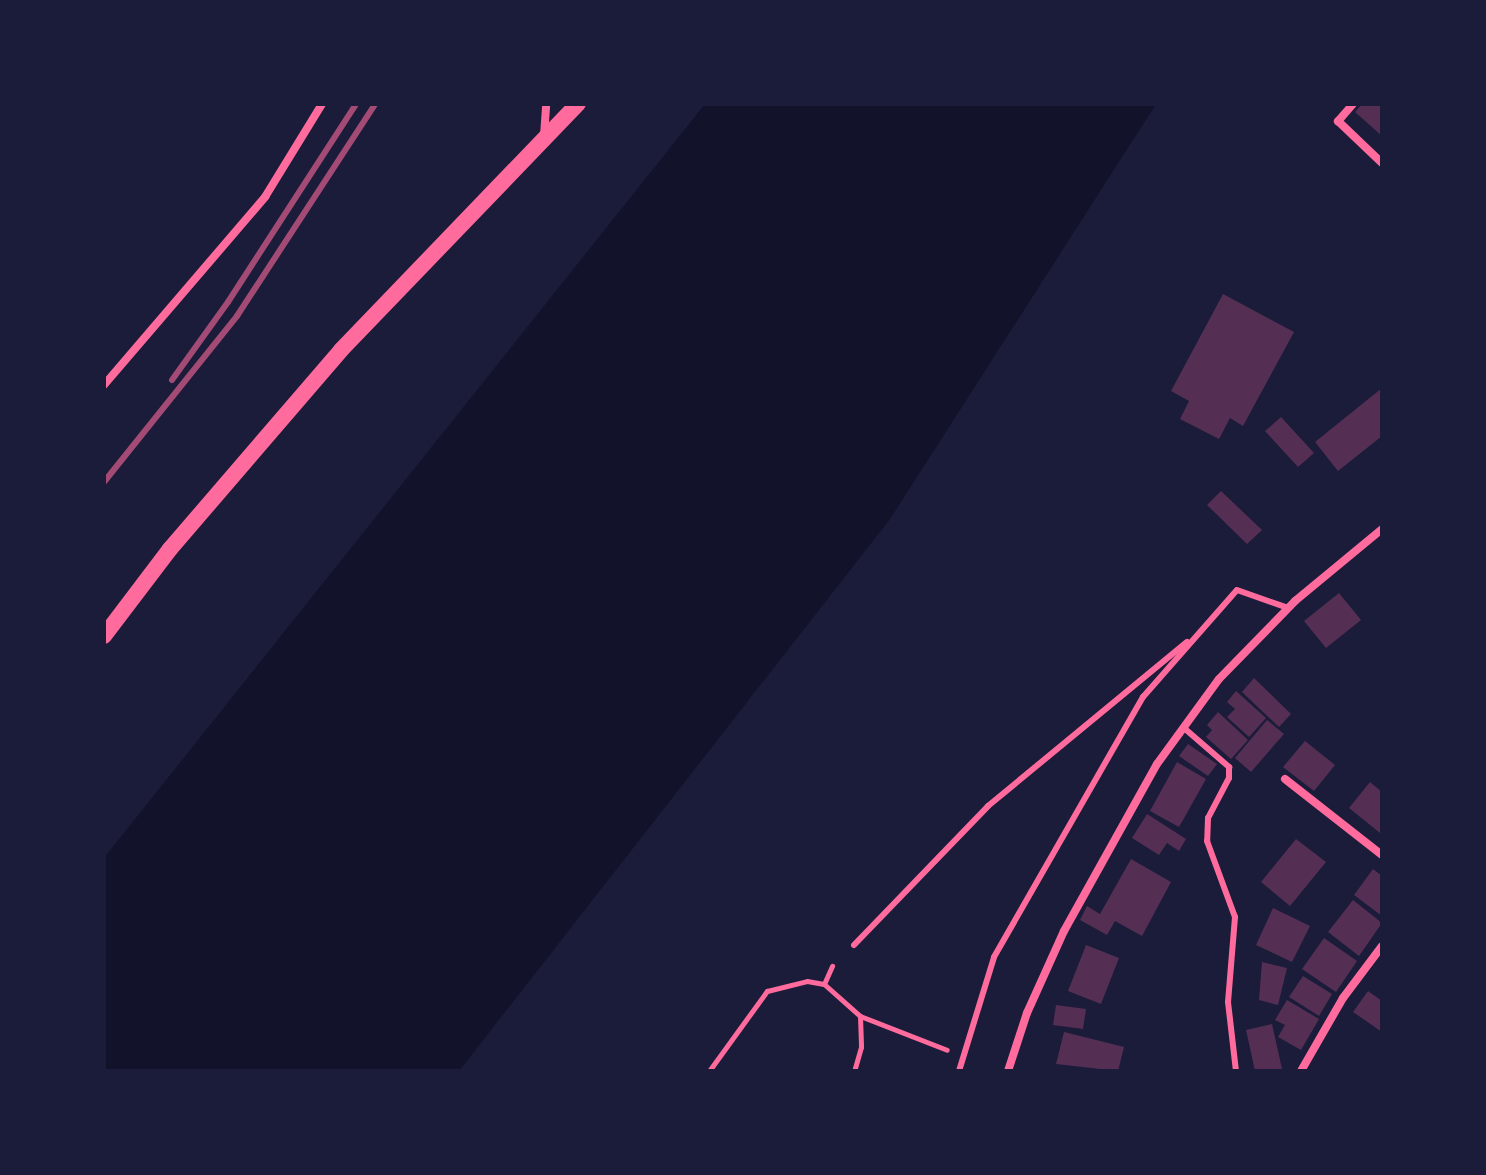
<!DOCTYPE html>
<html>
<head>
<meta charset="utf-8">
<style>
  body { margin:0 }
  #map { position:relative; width:1486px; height:1175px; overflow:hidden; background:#1b1b3a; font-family:Figtree,sans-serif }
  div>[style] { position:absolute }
  .water>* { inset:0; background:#12122b }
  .building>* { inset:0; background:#542f53 }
  .path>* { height:5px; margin:-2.5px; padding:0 2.5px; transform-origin:2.5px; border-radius:2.5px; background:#ff6b9d }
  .service>* { height:6px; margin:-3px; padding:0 3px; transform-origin:3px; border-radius:3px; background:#ff6b9d }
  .minor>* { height:8px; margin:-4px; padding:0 4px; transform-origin:4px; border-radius:4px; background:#ff6b9d }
  .secondary>* { height:16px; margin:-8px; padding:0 8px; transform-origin:8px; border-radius:8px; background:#ff6b9d }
  .rail>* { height:6px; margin:-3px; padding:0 3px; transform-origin:3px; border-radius:3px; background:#a44b75 }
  span { translate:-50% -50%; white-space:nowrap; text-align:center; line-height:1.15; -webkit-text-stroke:6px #1b1b3a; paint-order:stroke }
  .frame { position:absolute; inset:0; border:106px solid #1b1b3a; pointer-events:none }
</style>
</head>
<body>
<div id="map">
  <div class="water">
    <i style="clip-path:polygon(705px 104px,1156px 104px,890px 519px,459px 1071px,104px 1071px,104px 858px)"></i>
  </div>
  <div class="building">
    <i style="clip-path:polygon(1362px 104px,1382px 104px,1382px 136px,1355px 112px)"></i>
    <i style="clip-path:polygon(1223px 294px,1294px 332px,1243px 426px,1230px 418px,1219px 439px,1180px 419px,1189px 401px,1171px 391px)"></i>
    <i style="clip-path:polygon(1382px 388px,1382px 436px,1338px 471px,1315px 442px)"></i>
    <i style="clip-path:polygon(1281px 417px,1314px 453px,1298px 467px,1265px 431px)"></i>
    <i style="clip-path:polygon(1221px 491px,1262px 530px,1247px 544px,1207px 505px)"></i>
    <i style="clip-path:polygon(1339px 593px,1361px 620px,1326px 648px,1304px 621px)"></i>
    <i style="clip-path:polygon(1254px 678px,1291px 714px,1279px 727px,1242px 692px)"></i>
    <i style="clip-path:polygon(1236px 691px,1266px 718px,1249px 737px,1227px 717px,1235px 709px,1227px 702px)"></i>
    <i style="clip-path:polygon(1218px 712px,1248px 740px,1231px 759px,1206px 737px,1212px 730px,1207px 725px)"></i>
    <i style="clip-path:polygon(1267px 720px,1284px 734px,1251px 772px,1235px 758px)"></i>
    <i style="clip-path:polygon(1305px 741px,1335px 765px,1314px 791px,1283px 767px)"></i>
    <i style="clip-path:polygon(1188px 744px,1217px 764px,1208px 776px,1179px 756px)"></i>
    <i style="clip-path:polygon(1177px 762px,1206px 779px,1179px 827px,1150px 811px)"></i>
    <i style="clip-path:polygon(1370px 782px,1382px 792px,1380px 833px,1349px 808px)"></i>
    <i style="clip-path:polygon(1147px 814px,1186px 839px,1179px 851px,1167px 843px,1159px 855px,1132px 838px)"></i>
    <i style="clip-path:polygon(1296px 839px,1326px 862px,1290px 906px,1261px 882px)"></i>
    <i style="clip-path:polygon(1131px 859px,1171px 882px,1142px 936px,1115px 921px,1107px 935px,1080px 920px,1087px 906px,1100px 914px)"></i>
    <i style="clip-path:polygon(1373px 869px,1382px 876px,1382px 916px,1354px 895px)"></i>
    <i style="clip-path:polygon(1353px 900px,1382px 923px,1359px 956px,1328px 932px)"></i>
    <i style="clip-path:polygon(1273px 908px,1310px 926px,1292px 962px,1256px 945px)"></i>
    <i style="clip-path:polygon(1324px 938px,1357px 961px,1336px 992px,1302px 969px)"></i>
    <i style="clip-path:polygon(1086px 945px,1119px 958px,1101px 1004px,1068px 991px)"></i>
    <i style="clip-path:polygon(1262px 962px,1287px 968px,1278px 1005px,1259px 1000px)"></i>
    <i style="clip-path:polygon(1303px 976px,1332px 994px,1319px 1016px,1289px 997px)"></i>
    <i style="clip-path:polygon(1368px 991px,1382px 1001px,1382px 1032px,1353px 1012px)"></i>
    <i style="clip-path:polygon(1287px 1000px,1319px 1019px,1301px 1050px,1278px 1037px,1285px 1025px,1275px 1020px)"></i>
    <i style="clip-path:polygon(1056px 1005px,1086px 1009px,1083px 1029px,1053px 1025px)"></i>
    <i style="clip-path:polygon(1272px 1024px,1282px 1069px,1255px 1071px,1246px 1030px)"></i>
    <i style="clip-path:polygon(1064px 1032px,1124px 1047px,1118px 1071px,1056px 1064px)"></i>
  </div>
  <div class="path">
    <i style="left:824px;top:984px;width:20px;rotate:-66deg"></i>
    <i style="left:860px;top:1016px;width:93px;rotate:21.3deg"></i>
    <i style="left:709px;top:1071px;width:99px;rotate:-54.1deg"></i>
    <i style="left:767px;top:991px;width:41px;rotate:-14deg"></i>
    <i style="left:807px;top:981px;width:17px;rotate:10deg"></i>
    <i style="left:824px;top:984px;width:48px;rotate:41.6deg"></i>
    <i style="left:860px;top:1016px;width:31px;rotate:88deg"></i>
    <i style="left:861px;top:1047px;width:25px;rotate:106deg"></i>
  </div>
  <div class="service">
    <i style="left:1184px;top:728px;width:60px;rotate:40.9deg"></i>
    <i style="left:1229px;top:767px;width:11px;rotate:90deg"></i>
    <i style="left:1229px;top:778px;width:45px;rotate:117.7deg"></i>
    <i style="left:1208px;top:818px;width:23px;rotate:92deg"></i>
    <i style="left:1207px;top:841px;width:81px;rotate:69.8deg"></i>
    <i style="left:1235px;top:917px;width:85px;rotate:94.7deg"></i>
    <i style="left:1228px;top:1002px;width:69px;rotate:83.4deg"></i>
    <i style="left:854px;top:945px;width:193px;rotate:-46deg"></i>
    <i style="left:988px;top:806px;width:258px;rotate:-39.5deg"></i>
    <i style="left:959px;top:1071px;width:119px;rotate:-72.9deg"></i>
    <i style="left:994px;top:957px;width:300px;rotate:-60.2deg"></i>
    <i style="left:1143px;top:697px;width:142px;rotate:-48.7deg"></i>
    <i style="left:1237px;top:590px;width:54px;rotate:19.4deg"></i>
  </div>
  <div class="minor">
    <i style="left:1353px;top:104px;width:23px;rotate:131deg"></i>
    <i style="left:1338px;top:121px;width:61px;rotate:43.7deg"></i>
    <i style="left:544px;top:136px;width:32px;rotate:-86deg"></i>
    <i style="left:104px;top:385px;width:248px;rotate:-49.4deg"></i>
    <i style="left:265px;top:197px;width:109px;rotate:-58.5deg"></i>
    <i style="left:1285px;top:779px;width:123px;rotate:38.1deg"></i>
    <i style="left:1008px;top:1071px;width:61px;rotate:-71.9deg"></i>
    <i style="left:1027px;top:1013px;width:90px;rotate:-65.7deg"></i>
    <i style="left:1064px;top:931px;width:191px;rotate:-60.9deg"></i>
    <i style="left:1157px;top:764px;width:105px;rotate:-53.9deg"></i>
    <i style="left:1219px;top:679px;width:109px;rotate:-45.7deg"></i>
    <i style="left:1295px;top:601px;width:113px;rotate:-39.6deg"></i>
    <i style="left:1301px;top:1071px;width:84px;rotate:-60.1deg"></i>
    <i style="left:1343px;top:998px;width:65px;rotate:-53.1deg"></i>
  </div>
  <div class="secondary">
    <i style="left:104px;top:636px;width:109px;rotate:-52.8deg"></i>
    <i style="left:170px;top:549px;width:262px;rotate:-49.3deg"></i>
    <i style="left:341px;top:350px;width:342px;rotate:-46.1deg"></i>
  </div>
  <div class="rail">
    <i style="left:172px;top:380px;width:96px;rotate:-54.3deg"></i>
    <i style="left:228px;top:302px;width:236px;rotate:-57.1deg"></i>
    <i style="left:104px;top:482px;width:213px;rotate:-51.3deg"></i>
    <i style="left:237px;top:316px;width:253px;rotate:-56.9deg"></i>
  </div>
  <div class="frame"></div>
</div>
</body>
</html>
